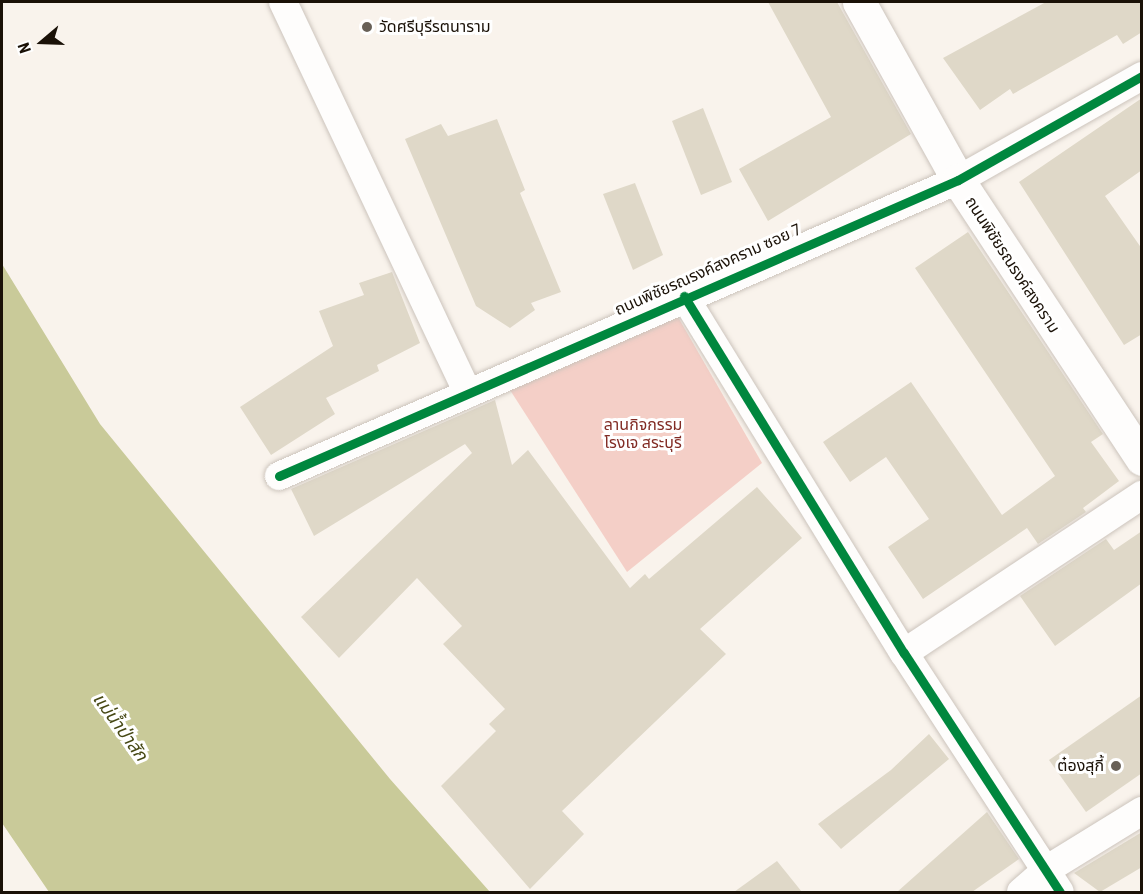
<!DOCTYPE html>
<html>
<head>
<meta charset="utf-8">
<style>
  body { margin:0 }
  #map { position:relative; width:1143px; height:894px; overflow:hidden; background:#f9f3ec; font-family:"Roboto Condensed","Noto Sans Thai",sans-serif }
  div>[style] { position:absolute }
  .green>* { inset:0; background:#f4cfc7 }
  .water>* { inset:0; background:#c9ca99 }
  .building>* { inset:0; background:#dfd8c8 }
  .roads { filter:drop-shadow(0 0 2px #ccc4bc) drop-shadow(0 0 2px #ccc4bc) }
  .street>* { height:28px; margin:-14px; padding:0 14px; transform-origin:14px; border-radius:14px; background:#fefdfc }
  .secondary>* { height:33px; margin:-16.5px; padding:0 16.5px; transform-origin:16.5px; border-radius:16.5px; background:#fefdfc }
  .cycleway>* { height:9px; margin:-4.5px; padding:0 4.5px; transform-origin:4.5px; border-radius:4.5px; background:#00873e }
  .dots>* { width:16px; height:16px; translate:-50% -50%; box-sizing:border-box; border:3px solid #fff; border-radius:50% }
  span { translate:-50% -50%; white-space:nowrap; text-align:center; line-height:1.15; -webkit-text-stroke:6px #fff; paint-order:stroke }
  .poi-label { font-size:16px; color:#1a1107 }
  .left { translate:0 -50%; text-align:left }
  .right { translate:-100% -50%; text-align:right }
  .street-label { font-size:16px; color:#1a1107 }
  .park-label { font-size:16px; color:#822c25 }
  .water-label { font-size:18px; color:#464814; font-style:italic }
  .frame { position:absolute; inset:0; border:3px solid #1a1107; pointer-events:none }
  .north { position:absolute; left:12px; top:12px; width:60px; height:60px; -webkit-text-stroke:4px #fff; paint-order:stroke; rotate:251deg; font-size:16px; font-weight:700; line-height:24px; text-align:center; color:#1a1107 }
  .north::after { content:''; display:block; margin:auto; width:21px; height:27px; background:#1a1107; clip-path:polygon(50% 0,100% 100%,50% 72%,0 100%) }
</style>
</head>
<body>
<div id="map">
  <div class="green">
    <i style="clip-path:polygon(678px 317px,762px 463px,627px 572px,510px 390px)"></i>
  </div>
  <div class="water">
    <i style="clip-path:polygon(2px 264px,100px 424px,390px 779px,490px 892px,49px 892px,2px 823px)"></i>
  </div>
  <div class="building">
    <i style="clip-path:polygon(768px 2px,837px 2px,911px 134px,768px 221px,739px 169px,831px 117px)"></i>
    <i style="clip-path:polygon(1046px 2px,1142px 2px,1142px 32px,1123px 44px,1117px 35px,1013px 94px,1010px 89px,980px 110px,943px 58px)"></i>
    <i style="clip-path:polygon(1142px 98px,1142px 170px,1105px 196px,1142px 249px,1142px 334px,1124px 345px,1019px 182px)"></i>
    <i style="clip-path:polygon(703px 108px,732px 182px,701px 195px,672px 121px)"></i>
    <i style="clip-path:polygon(497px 119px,525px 190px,520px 193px,561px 292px,531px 303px,535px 310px,510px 328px,476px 306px,405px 139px,441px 124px,448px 136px)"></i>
    <i style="clip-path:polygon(635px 183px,663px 255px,633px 270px,603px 194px)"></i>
    <i style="clip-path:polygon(968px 232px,1103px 434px,1091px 442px,1119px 481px,1083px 508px,1086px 512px,1038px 544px,1027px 528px,923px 599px,888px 547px,929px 519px,886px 457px,850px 482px,823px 442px,911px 382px,1002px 515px,1055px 476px,915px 268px)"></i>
    <i style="clip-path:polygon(392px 272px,420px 343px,377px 365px,379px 371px,326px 398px,335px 414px,271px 455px,240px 407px,333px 346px,319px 311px,364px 295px,359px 283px)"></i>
    <i style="clip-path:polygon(495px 400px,512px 465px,528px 450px,630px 588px,645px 574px,649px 579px,757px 487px,802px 538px,700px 629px,726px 654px,562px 811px,584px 834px,530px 889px,441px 786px,496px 731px,489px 724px,505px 709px,443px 644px,462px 626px,417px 578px,339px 658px,301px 617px,472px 453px,465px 444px,314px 536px,291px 489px)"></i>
    <i style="clip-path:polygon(1142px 531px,1142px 583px,1055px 646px,1020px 596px,1106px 539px,1114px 550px)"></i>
    <i style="clip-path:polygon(1142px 695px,1142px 773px,1086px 812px,1049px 760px)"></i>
    <i style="clip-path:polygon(929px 734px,949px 759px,841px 849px,818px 824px,891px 770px)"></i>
    <i style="clip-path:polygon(987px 812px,1019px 859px,972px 892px,897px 892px)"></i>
    <i style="clip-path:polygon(1142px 832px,1142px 867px,1100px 892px,1074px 873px)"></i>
    <i style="clip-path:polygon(777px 861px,802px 892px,734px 892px)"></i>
  </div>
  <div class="roads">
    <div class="street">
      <i style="left:283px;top:2px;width:433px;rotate:64.7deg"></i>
      <i style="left:684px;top:296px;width:419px;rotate:58.4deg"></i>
      <i style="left:904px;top:653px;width:285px;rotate:56.9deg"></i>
      <i style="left:279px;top:476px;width:741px;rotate:-23.55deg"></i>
      <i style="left:958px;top:180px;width:211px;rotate:-29.5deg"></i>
      <i style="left:904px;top:653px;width:286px;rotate:-33.6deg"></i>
      <i style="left:1021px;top:892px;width:33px;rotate:-41deg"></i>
      <i style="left:1046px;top:870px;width:113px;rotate:-31.6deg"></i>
    </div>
    <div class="secondary">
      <i style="left:859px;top:2px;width:204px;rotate:60.9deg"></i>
      <i style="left:958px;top:180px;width:334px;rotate:56.6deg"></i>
    </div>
  </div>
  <div class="cycleway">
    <i style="left:684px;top:296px;width:419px;rotate:58.4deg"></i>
    <i style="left:904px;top:653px;width:285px;rotate:56.9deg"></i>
    <i style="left:279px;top:476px;width:741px;rotate:-23.55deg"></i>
    <i style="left:958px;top:180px;width:211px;rotate:-29.5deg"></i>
  </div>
  <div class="dots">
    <i style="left:367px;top:27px;background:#686057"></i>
    <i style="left:1116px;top:766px;background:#686057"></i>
  </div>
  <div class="poi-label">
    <span class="left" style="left:379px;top:27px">วัดศรีบุรีรตนาราม</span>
    <span class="right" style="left:1104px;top:766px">ต๋องสุกี้</span>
  </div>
  <div class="street-label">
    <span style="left:1012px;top:265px;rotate:57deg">ถนนพิชัยรณรงค์สงคราม</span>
    <span style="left:708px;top:270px;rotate:-24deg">ถนนพิชัยรณรงค์สงคราม ซอย 7</span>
  </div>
  <div class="park-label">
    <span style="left:643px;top:434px">ลานกิจกรรม<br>โรงเจ สระบุรี</span>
  </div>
  <div class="water-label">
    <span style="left:120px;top:727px;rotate:54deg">แม่น้ำป่าสัก</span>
  </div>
  <div class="frame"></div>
  <div class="north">N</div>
</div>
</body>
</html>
